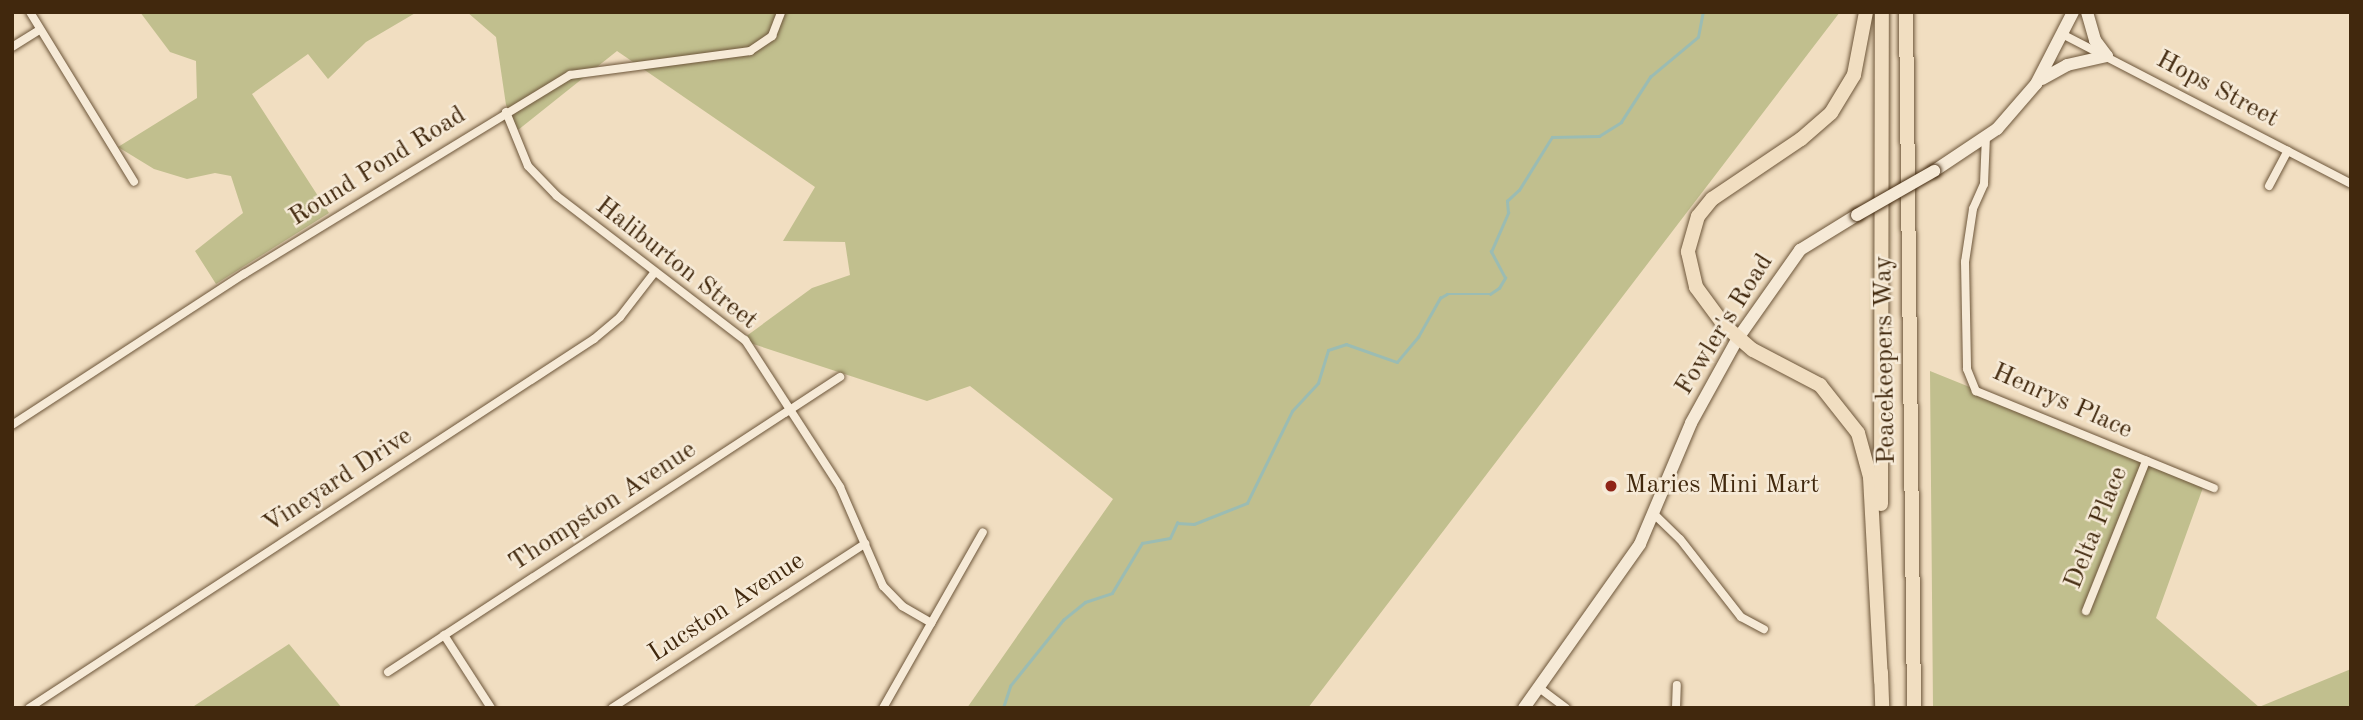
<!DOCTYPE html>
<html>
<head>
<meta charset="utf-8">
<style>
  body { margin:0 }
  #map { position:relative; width:2363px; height:720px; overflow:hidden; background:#f1dec1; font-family:"Old Standard TT",serif }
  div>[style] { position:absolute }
  .green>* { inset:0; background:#c1bf8e }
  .stream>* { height:2.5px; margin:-1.25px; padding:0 1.25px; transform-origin:1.25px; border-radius:1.25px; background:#9bbcb3 }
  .roads { filter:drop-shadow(0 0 2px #6d563a) drop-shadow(0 0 2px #6d563a) }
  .street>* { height:8px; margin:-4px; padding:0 4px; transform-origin:4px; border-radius:4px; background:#f6ead7 }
  .secondary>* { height:12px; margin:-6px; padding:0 6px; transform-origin:6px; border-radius:6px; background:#f6ead7 }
  .highway>* { height:14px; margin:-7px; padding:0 7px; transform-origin:7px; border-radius:7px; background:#f1dec1 }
  .bridges { filter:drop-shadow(0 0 2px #41280d) drop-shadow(0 0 2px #41280d) }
  .secondary-bridge>* { height:12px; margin:-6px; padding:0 6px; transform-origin:6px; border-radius:6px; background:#f6ead7 }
  .dots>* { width:19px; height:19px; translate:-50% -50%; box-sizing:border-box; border:4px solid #f6ead7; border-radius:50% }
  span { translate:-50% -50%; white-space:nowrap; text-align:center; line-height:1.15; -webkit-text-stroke:5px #f6ead7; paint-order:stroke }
  .street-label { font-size:26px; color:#41280d }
  .poi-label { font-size:26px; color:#41280d }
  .left { translate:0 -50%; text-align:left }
  .frame { position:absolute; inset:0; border:14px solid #41280d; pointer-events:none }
</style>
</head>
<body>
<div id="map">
  <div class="green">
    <i style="clip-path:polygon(140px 12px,417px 12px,366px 42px,328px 79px,308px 54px,252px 94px,329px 213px,216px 284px,195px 251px,243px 213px,231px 176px,215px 173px,187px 179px,154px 169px,118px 147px,197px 98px,196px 61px,170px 52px)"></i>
    <i style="clip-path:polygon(467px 12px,1840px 12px,1308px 708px,967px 708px,1113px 499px,970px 386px,927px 401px,741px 340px,812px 288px,850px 275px,845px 242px,783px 241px,815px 187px,617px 51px,518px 130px,506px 105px,496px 37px)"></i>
    <i style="clip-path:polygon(1930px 371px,2205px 482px,2156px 618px,2259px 707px,2351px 669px,2351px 708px,1933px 708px)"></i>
    <i style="clip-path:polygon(289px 644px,342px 708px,191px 708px)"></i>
  </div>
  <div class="stream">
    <i style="left:1003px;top:708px;width:23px;rotate:-72deg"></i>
    <i style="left:1010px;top:686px;width:85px;rotate:-51.2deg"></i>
    <i style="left:1063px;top:620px;width:28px;rotate:-39deg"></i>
    <i style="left:1085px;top:602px;width:28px;rotate:-18deg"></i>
    <i style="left:1112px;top:593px;width:58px;rotate:-59deg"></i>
    <i style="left:1142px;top:543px;width:28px;rotate:-10deg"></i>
    <i style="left:1170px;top:538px;width:17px;rotate:-65deg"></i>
    <i style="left:1177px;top:523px;width:17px;rotate:3deg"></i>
    <i style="left:1194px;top:524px;width:57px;rotate:-21.6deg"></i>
    <i style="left:1247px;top:503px;width:102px;rotate:-63.9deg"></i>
    <i style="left:1292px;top:411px;width:38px;rotate:-47deg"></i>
    <i style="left:1318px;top:383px;width:34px;rotate:-73deg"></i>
    <i style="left:1328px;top:350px;width:19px;rotate:-18deg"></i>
    <i style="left:1346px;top:344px;width:54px;rotate:19.4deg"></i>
    <i style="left:1397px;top:362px;width:33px;rotate:-50deg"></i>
    <i style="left:1418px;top:337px;width:45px;rotate:-60.6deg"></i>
    <i style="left:1440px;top:298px;width:8px;rotate:-30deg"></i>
    <i style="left:1447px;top:294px;width:43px"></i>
    <i style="left:1490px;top:294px;width:11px;rotate:-34deg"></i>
    <i style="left:1499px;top:288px;width:12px;rotate:-59deg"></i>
    <i style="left:1505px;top:278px;width:30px;rotate:-118deg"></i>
    <i style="left:1491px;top:252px;width:43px;rotate:-66.4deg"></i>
    <i style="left:1508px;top:213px;width:12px;rotate:-95deg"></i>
    <i style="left:1507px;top:201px;width:16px;rotate:-43deg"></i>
    <i style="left:1519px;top:190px;width:62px;rotate:-58.1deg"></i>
    <i style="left:1552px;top:137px;width:47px;rotate:-1.2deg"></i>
    <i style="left:1599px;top:136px;width:26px;rotate:-32deg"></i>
    <i style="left:1621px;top:122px;width:54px;rotate:-57.2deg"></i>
    <i style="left:1650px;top:77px;width:62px;rotate:-39.8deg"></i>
    <i style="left:1698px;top:37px;width:25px;rotate:-79deg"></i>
  </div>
  <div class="roads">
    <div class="street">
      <i style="left:30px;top:12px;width:199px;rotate:58.5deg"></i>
      <i style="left:2064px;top:35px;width:323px;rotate:27.4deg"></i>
      <i style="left:12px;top:47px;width:32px;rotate:-32deg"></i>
      <i style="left:506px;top:112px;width:58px;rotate:67.8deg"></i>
      <i style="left:528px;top:166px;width:42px;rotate:46deg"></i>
      <i style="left:557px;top:196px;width:237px;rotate:37.5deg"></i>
      <i style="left:745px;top:340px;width:175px;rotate:57.1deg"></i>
      <i style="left:840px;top:487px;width:108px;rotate:66.5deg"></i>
      <i style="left:883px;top:586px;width:28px;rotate:46deg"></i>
      <i style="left:902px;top:606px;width:34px;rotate:30deg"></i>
      <i style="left:1986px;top:136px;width:48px;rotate:92.4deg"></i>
      <i style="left:1984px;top:184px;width:27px;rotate:114deg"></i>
      <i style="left:1973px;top:209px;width:54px;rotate:98.6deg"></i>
      <i style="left:1965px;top:262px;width:107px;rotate:88.9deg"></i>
      <i style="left:1967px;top:369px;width:24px;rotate:68deg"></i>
      <i style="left:1976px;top:391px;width:257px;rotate:22.2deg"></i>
      <i style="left:2269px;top:186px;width:40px;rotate:-62deg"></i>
      <i style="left:12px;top:425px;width:277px;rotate:-33.1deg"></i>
      <i style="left:244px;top:274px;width:382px;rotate:-31.4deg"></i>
      <i style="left:570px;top:75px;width:182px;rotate:-7.6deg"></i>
      <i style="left:750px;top:51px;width:27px;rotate:-34deg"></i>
      <i style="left:772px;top:36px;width:26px;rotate:-69deg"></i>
      <i style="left:1654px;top:514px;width:36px;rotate:44deg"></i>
      <i style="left:1680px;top:539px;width:99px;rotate:52deg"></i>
      <i style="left:1741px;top:617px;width:26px;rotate:28deg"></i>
      <i style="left:2086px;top:611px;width:162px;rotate:-68.2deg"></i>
      <i style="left:444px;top:635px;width:87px;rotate:57.2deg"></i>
      <i style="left:388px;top:672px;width:540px;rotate:-33.13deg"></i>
      <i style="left:1538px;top:687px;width:35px;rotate:37deg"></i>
      <i style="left:29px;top:708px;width:675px;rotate:-33.15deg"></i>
      <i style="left:594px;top:339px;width:34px;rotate:-40deg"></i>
      <i style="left:620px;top:317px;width:56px;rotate:-52.3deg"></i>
      <i style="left:612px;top:708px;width:302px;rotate:-33deg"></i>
      <i style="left:883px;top:708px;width:202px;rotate:-60.4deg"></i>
      <i style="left:1676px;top:708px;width:23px;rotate:-88deg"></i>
    </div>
    <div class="secondary">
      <i style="left:2042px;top:79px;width:29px;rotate:-29deg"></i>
      <i style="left:2067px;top:65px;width:41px;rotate:-12.7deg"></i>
      <i style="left:2107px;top:56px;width:20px;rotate:-127deg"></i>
      <i style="left:2095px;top:40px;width:29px;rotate:-106deg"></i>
      <i style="left:1934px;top:171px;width:76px;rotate:-33.7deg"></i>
      <i style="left:1997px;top:129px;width:60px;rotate:-49.1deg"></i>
      <i style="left:2036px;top:84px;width:81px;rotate:-62.8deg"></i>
      <i style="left:1524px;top:708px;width:201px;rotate:-54.7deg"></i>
      <i style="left:1640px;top:544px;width:131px;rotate:-67.1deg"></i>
      <i style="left:1691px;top:423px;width:97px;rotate:-61.1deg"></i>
      <i style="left:1738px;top:338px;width:108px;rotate:-54.8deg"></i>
      <i style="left:1800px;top:250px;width:67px;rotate:-31.6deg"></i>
    </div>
    <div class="highway">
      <i style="left:1866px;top:12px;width:64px;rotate:100.8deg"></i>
      <i style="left:1854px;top:75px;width:44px;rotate:121.2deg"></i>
      <i style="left:1831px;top:113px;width:40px;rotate:139deg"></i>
      <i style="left:1801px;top:139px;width:107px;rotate:146deg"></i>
      <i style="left:1712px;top:199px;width:22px;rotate:129deg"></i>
      <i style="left:1698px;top:216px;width:37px;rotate:106deg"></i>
      <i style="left:1688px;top:252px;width:36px;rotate:77deg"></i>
      <i style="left:1696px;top:287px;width:47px;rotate:53.6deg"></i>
      <i style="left:1724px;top:325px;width:38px;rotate:41deg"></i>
      <i style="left:1753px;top:350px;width:76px;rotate:27.6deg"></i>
      <i style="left:1820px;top:385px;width:61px;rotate:51.6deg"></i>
      <i style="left:1858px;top:433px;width:46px;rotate:74.7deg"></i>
      <i style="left:1870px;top:477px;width:204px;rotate:86.9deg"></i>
      <i style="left:1906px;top:12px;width:696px;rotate:89.34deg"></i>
      <i style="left:1881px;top:504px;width:492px;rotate:-89.9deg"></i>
      <i style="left:1881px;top:672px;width:36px;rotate:88deg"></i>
    </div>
  </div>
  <div class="bridges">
    <div class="secondary-bridge">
      <i style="left:1857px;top:215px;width:89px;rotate:-29.7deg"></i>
    </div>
  </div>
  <div class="dots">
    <i style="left:1611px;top:486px;background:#8f2418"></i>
  </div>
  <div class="street-label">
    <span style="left:2217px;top:90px;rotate:28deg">Hops Street</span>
    <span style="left:378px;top:167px;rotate:-32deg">Round Pond Road</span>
    <span style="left:676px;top:264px;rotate:38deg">Haliburton Street</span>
    <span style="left:1725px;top:325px;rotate:-58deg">Fowler's Road</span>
    <span style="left:1886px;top:360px;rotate:-91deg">Peacekeepers Way</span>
    <span style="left:2062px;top:402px;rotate:24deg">Henrys Place</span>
    <span style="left:338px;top:481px;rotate:-33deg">Vineyard Drive</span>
    <span style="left:603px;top:507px;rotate:-33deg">Thompston Avenue</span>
    <span style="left:2097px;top:528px;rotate:-68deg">Delta Place</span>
    <span style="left:727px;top:608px;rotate:-33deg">Lucston Avenue</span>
  </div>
  <div class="poi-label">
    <span class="left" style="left:1625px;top:486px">Maries Mini Mart</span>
  </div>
  <div class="frame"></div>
</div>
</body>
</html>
